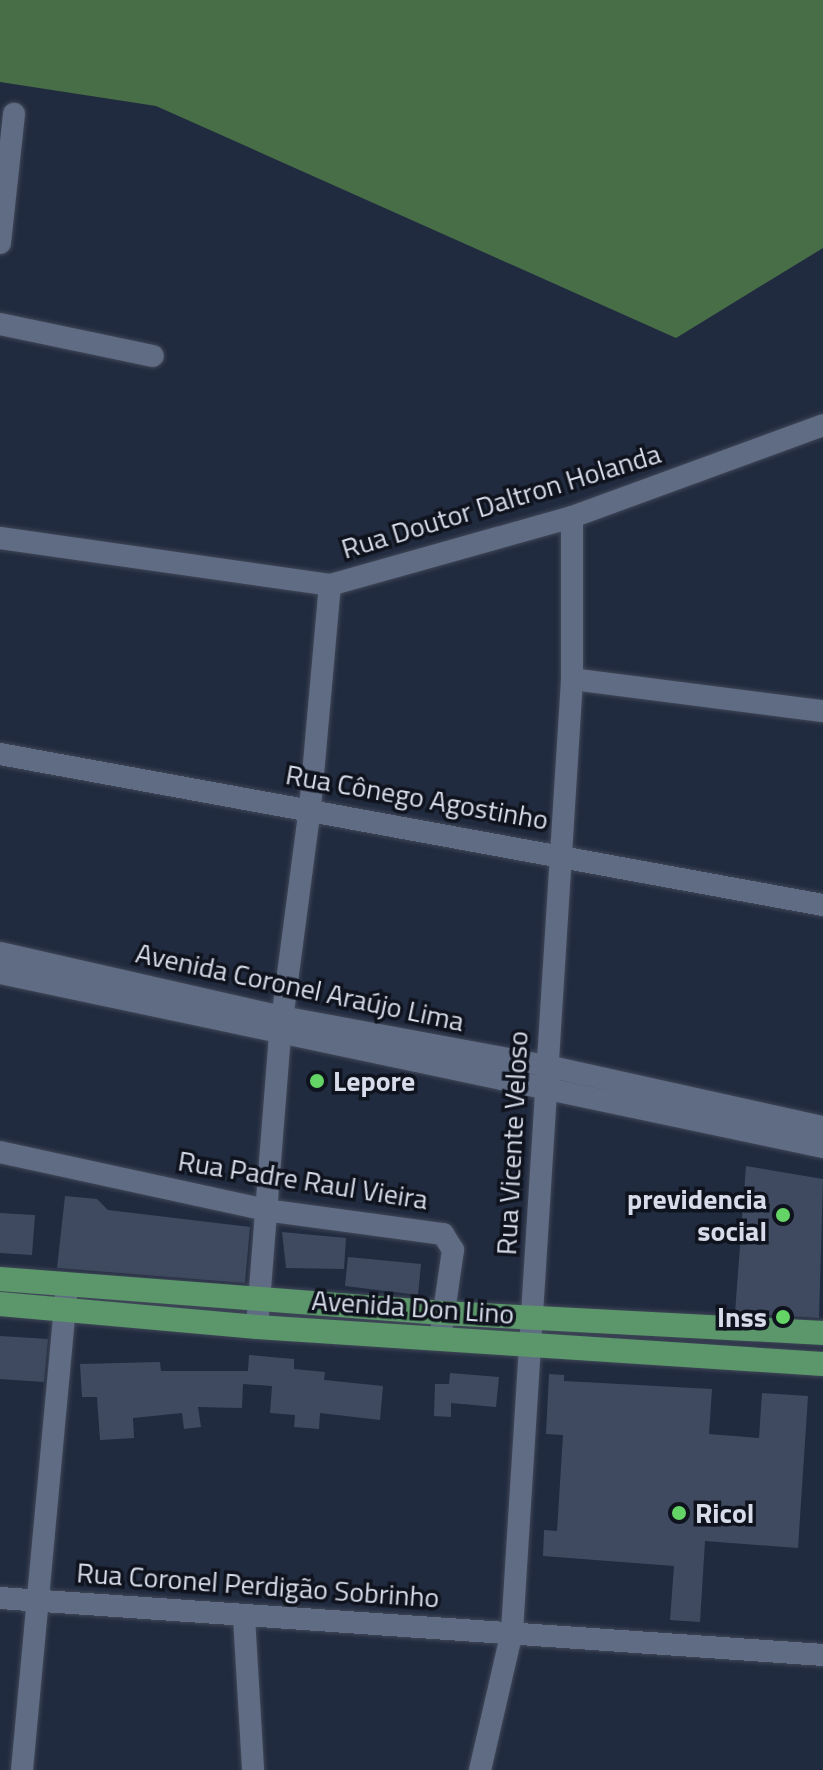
<!DOCTYPE html>
<html>
<head>
<meta charset="utf-8">
<style>
  body { margin:0 }
  #map { position:relative; width:823px; height:1770px; overflow:hidden; background:#212b3f; font-family:"Titillium Web",sans-serif }
  div>[style] { position:absolute }
  .forest>* { inset:0; background:#486e47 }
  .building>* { inset:0; background:#3f4a60 }
  .roads { filter:drop-shadow(0 0 2px #404758) drop-shadow(0 0 2px #404758) }
  .minor>* { height:22px; margin:-11px; padding:0 11px; transform-origin:11px; border-radius:11px; background:#606c84 }
  .major>* { height:24px; margin:-12px; padding:0 12px; transform-origin:12px; border-radius:12px; background:#5b976a }
  .dots>* { width:22px; height:22px; translate:-50% -50%; box-sizing:border-box; border:4px solid #0f131d; border-radius:50% }
  span { translate:-50% -50%; white-space:nowrap; text-align:center; line-height:1.15; -webkit-text-stroke:7px #0f131d; paint-order:stroke }
  .street-label { font-size:28px; color:#d6dcea }
  .poi-label { font-size:28px; color:#d6dcea; font-weight:700 }
  .left { translate:0 -50%; text-align:left }
  .right { translate:-100% -50%; text-align:right }
</style>
</head>
<body>
<div id="map">
  <div class="forest">
    <i style="clip-path:polygon(0 0,823px 0,823px 248px,676px 338px,156px 106px,0 82px)"></i>
  </div>
  <div class="building">
    <i style="clip-path:polygon(746px 1166px,823px 1179px,819px 1318px,735px 1313px)"></i>
    <i style="clip-path:polygon(65px 1196px,97px 1199px,108px 1210px,250px 1227px,245px 1283px,57px 1268px)"></i>
    <i style="clip-path:polygon(0 1213px,35px 1215px,32px 1255px,0 1253px)"></i>
    <i style="clip-path:polygon(282px 1232px,346px 1238px,344px 1269px,286px 1268px)"></i>
    <i style="clip-path:polygon(348px 1257px,421px 1264px,418px 1295px,345px 1286px)"></i>
    <i style="clip-path:polygon(0 1336px,48px 1339px,44px 1382px,0 1379px)"></i>
    <i style="clip-path:polygon(249px 1355px,294px 1359px,294px 1369px,325px 1372px,324px 1380px,383px 1386px,380px 1420px,320px 1413px,319px 1429px,294px 1427px,295px 1415px,270px 1413px,272px 1386px,243px 1384px,242px 1408px,198px 1407px,201px 1427px,184px 1429px,182px 1413px,133px 1418px,134px 1438px,100px 1440px,97px 1397px,82px 1397px,80px 1364px,160px 1362px,161px 1371px,248px 1371px)"></i>
    <i style="clip-path:polygon(450px 1373px,499px 1377px,496px 1407px,451px 1403px,451px 1417px,434px 1416px,435px 1384px,449px 1384px)"></i>
    <i style="clip-path:polygon(549px 1374px,564px 1375px,564px 1381px,712px 1389px,709px 1434px,759px 1438px,762px 1393px,808px 1396px,798px 1548px,705px 1541px,700px 1622px,670px 1620px,674px 1566px,543px 1556px,544px 1530px,557px 1531px,563px 1435px,546px 1434px)"></i>
  </div>
  <div class="roads">
    <div class="minor">
      <i style="left:0;top:243px;width:130px;rotate:-83.8deg"></i>
      <i style="left:0;top:324px;width:156px;rotate:11.8deg"></i>
      <i style="left:0;top:538px;width:333px;rotate:8.1deg"></i>
      <i style="left:330px;top:585px;width:251px;rotate:-15.7deg"></i>
      <i style="left:572px;top:517px;width:267px;rotate:-20.1deg"></i>
      <i style="left:572px;top:679px;width:253px;rotate:7.3deg"></i>
      <i style="left:0;top:754px;width:837px;rotate:10.4deg"></i>
      <i style="left:0;top:953px;width:289px;rotate:12.8deg"></i>
      <i style="left:282px;top:1017px;width:269px;rotate:10.5deg"></i>
      <i style="left:547px;top:1066px;width:283px;rotate:12.5deg"></i>
      <i style="left:0;top:973px;width:841px;rotate:11.94deg"></i>
      <i style="left:0;top:1152px;width:271px;rotate:12.3deg"></i>
      <i style="left:265px;top:1210px;width:180px;rotate:7.7deg"></i>
      <i style="left:443px;top:1234px;width:19px;rotate:58deg"></i>
      <i style="left:453px;top:1250px;width:90px;rotate:98.3deg"></i>
      <i style="left:257px;top:1327px;width:293px;rotate:-85.5deg"></i>
      <i style="left:280px;top:1035px;width:229px;rotate:-82.5deg"></i>
      <i style="left:310px;top:808px;width:224px;rotate:-84.9deg"></i>
      <i style="left:0;top:1598px;width:825px;rotate:3.96deg"></i>
      <i style="left:244px;top:1617px;width:153px;rotate:86.6deg"></i>
      <i style="left:22px;top:1770px;width:487px;rotate:-84.7deg"></i>
      <i style="left:480px;top:1770px;width:143px;rotate:-77deg"></i>
      <i style="left:512px;top:1631px;width:954px;rotate:-86.39deg"></i>
      <i style="left:572px;top:679px;width:162px;rotate:-90deg"></i>
    </div>
    <div class="major">
      <i style="left:0;top:1279px;width:444px;rotate:4.4deg"></i>
      <i style="left:443px;top:1313px;width:381px;rotate:3deg"></i>
      <i style="left:0;top:1304px;width:258px;rotate:5.1deg"></i>
      <i style="left:257px;top:1327px;width:567px;rotate:3.74deg"></i>
    </div>
  </div>
  <div class="dots">
    <i style="left:317px;top:1081px;background:#65d467"></i>
    <i style="left:783px;top:1215px;background:#65d467"></i>
    <i style="left:783px;top:1317px;background:#65d467"></i>
    <i style="left:679px;top:1513px;background:#65d467"></i>
  </div>
  <div class="street-label">
    <span style="left:501px;top:501px;rotate:-17deg">Rua Doutor Daltron Holanda</span>
    <span style="left:417px;top:797px;rotate:10deg">Rua Cônego Agostinho</span>
    <span style="left:300px;top:987px;rotate:12deg">Avenida Coronel Araújo Lima</span>
    <span style="left:512px;top:1143px;rotate:-87deg">Rua Vicente Veloso</span>
    <span style="left:303px;top:1180px;rotate:9deg">Rua Padre Raul Vieira</span>
    <span style="left:413px;top:1307px;rotate:4deg">Avenida Don Lino</span>
    <span style="left:258px;top:1585px;rotate:4deg">Rua Coronel Perdigão Sobrinho</span>
  </div>
  <div class="poi-label">
    <span class="left" style="left:333px;top:1081px">Lepore</span>
    <span class="right" style="left:767px;top:1215px">previdencia<br>social</span>
    <span class="right" style="left:767px;top:1317px">Inss</span>
    <span class="left" style="left:695px;top:1513px">Ricol</span>
  </div>
</div>
</body>
</html>
